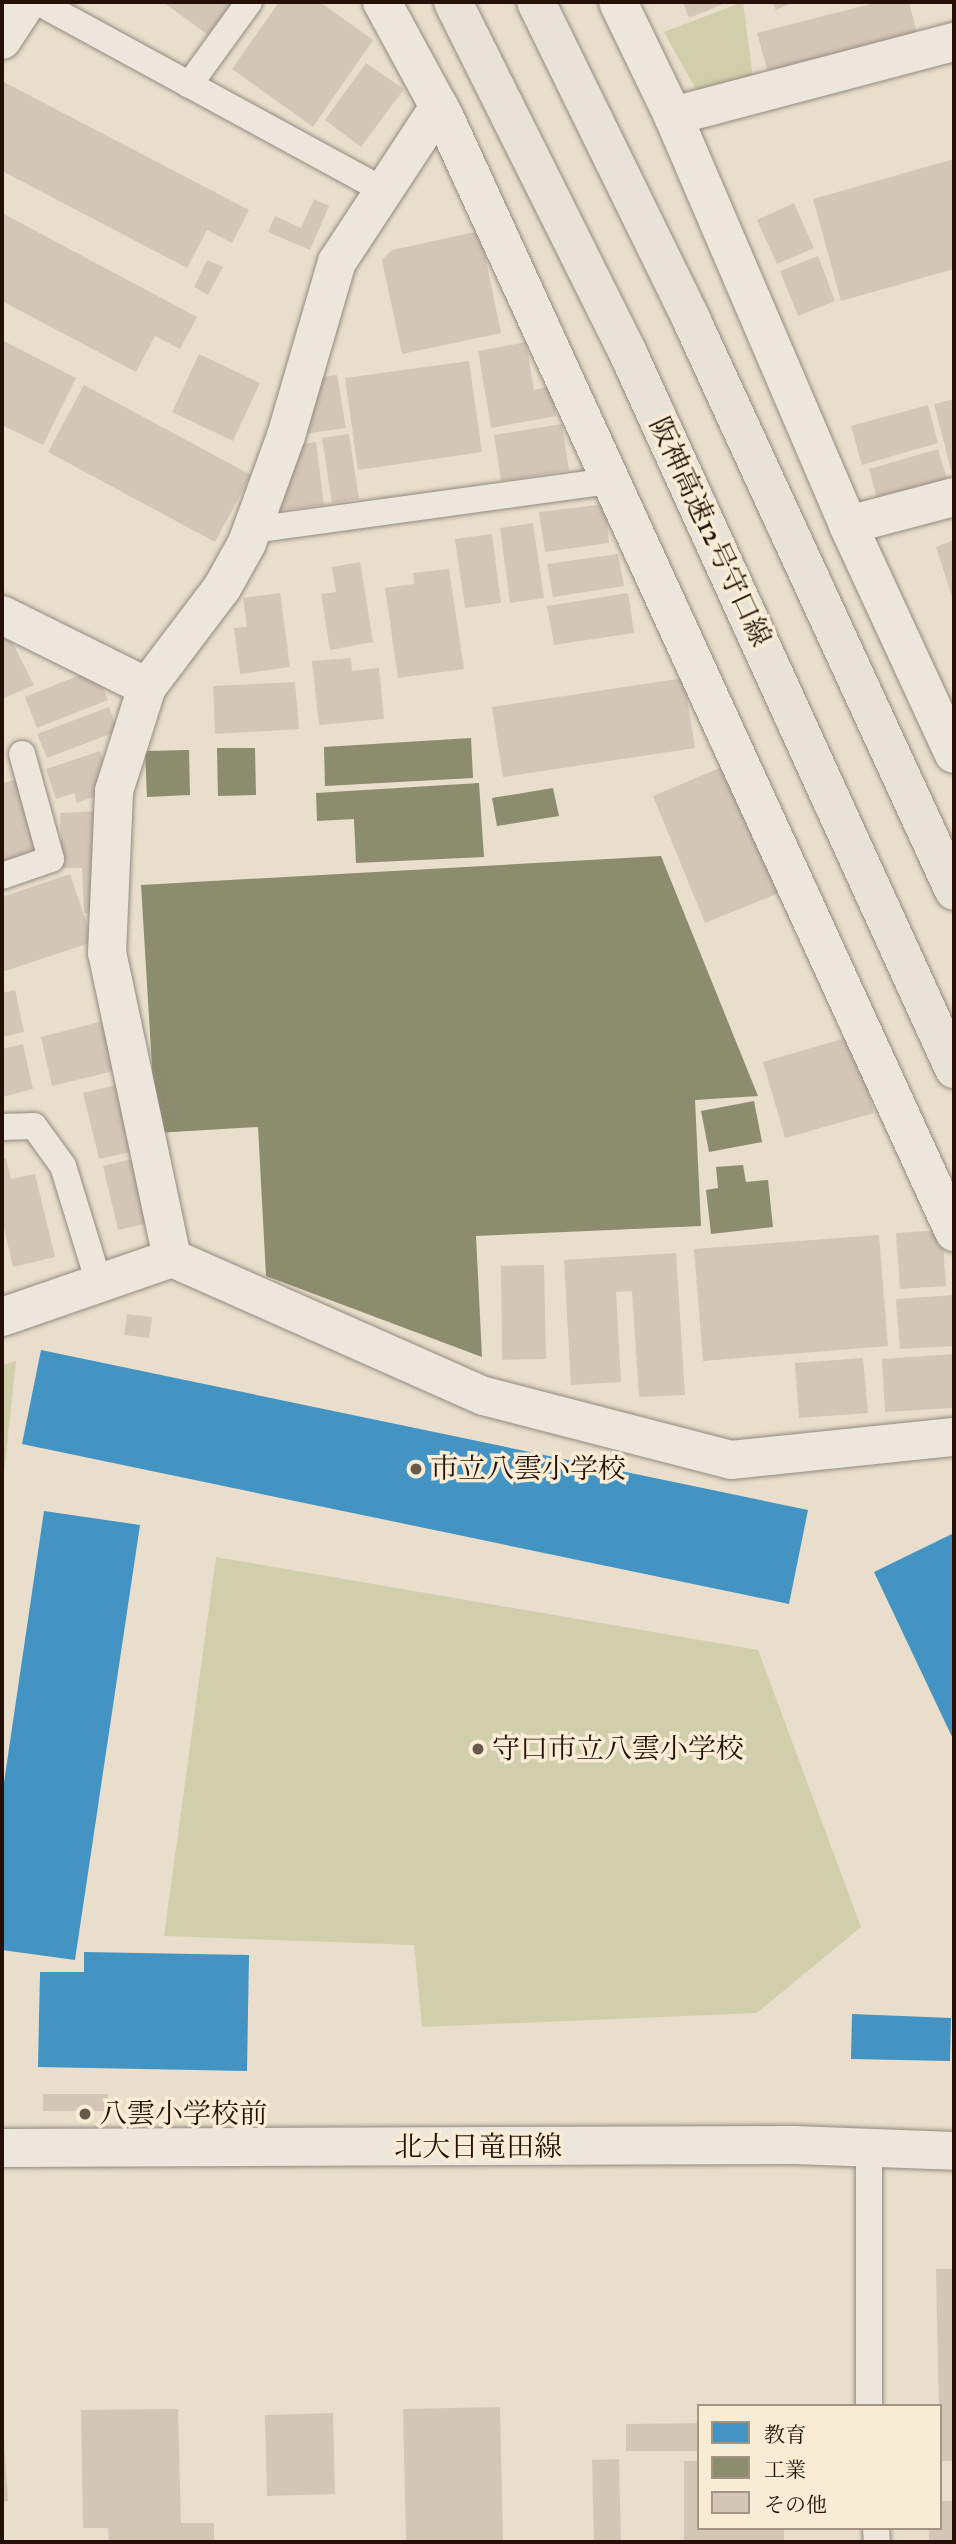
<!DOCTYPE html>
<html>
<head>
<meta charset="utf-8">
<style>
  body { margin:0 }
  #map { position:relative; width:956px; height:2544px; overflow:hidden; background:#e8decb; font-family:"IM FELL Great Primer","Noto Serif JP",serif }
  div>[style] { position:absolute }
  .green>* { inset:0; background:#d1cfab }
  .schools>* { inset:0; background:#4393c3 }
  .industry>* { inset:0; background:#8c8c6e }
  .building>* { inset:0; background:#d4c6b7 }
  .roads { filter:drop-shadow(0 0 2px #938a7f) drop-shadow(0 0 2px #938a7f) }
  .service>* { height:26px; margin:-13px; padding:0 13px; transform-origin:13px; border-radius:13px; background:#ece6dd }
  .minor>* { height:38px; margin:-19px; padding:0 19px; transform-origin:19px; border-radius:19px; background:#ece6dd }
  .secondary>* { height:38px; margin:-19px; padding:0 19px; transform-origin:19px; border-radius:19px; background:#ece6dd }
  .motorway>* { height:38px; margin:-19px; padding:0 19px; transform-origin:19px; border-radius:19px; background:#e8e2d8 }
  .dots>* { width:19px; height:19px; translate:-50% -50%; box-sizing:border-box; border:4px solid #f8ecd5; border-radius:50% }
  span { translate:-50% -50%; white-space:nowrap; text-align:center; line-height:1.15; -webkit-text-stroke:7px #f8ecd5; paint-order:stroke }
  .street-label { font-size:28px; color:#251007 }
  .poi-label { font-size:28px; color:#251007 }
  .left { translate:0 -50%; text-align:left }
  .frame { position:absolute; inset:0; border:4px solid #251007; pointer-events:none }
  .legend { position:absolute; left:697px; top:2404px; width:245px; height:126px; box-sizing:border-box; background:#f8ecd5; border:2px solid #a49483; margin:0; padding:9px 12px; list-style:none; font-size:21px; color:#251007 }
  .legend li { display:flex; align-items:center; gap:14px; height:35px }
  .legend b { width:35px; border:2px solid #a49483 }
</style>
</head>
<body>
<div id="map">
  <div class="green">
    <i style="clip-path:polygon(743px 2px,753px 78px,698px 93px,664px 32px)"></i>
    <i style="clip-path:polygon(16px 1361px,2px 1492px,2px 1365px)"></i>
    <i style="clip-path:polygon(216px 1557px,758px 1650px,861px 1927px,757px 2013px,422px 2027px,414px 1945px,164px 1936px)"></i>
  </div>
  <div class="schools">
    <i style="clip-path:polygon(41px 1350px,808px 1510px,789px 1604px,22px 1444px)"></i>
    <i style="clip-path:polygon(44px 1511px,140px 1525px,75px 1960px,2px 1950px,2px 1796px)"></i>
    <i style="clip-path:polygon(954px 1533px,954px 1741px,874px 1572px)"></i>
    <i style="clip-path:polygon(84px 1952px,249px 1955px,247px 2071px,38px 2067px,40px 1972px,84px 1972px)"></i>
    <i style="clip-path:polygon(852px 2014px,951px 2018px,950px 2061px,851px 2059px)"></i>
  </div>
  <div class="industry">
    <i style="clip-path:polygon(471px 738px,473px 778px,325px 786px,324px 747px)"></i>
    <i style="clip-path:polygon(217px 748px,255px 748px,256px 795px,218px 796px)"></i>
    <i style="clip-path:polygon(189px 750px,190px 795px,147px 797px,145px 751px)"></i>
    <i style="clip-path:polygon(479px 783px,484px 857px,356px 863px,354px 819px,317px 821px,316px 793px)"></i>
    <i style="clip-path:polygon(553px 788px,559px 816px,497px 826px,492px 798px)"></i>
    <i style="clip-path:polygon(661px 856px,758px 1096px,695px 1100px,701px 1226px,476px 1236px,482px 1357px,266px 1276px,258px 1127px,156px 1133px,141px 885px)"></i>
    <i style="clip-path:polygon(754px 1101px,762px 1142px,709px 1152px,701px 1111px)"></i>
    <i style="clip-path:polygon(743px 1165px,746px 1182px,768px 1180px,773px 1227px,711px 1234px,706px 1190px,718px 1188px,716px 1167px)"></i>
  </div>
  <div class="building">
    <i style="clip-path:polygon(163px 2px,232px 2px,208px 35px)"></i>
    <i style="clip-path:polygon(279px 2px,320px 2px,373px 40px,313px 127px,232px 69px)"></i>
    <i style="clip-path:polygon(683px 2px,728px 2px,689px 18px)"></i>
    <i style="clip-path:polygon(772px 2px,794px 2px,776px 10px)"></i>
    <i style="clip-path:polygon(878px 2px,909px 2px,918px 37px,769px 76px,757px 33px)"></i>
    <i style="clip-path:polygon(366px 63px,404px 89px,361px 147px,325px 120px)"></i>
    <i style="clip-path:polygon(2px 81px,249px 210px,232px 243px,207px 230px,187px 268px,2px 171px)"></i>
    <i style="clip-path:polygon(954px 159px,954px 269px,841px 301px,813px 199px)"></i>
    <i style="clip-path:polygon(314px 199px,329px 206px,310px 250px,268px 232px,275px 216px,301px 228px)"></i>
    <i style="clip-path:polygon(794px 203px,814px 248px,777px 264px,757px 220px)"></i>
    <i style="clip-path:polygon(2px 213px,197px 317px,180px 349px,155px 336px,136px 372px,2px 301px)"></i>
    <i style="clip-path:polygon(480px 231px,501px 333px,402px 354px,382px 260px,392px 250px)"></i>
    <i style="clip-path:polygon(818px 256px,835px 301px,798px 316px,780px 271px)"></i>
    <i style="clip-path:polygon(207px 260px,223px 267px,208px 295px,194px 287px)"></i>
    <i style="clip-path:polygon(2px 340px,76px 378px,43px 445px,2px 425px)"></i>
    <i style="clip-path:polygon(526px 342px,534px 390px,551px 386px,556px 416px,491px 428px,478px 351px)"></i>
    <i style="clip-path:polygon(199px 354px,260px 383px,233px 441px,172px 412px)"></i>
    <i style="clip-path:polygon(469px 361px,482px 452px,358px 470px,345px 378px)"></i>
    <i style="clip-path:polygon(337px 375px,346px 428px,296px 435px,315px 378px)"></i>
    <i style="clip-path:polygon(84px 385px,251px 475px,215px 542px,48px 452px)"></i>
    <i style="clip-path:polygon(954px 399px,954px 478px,953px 478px,934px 404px)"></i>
    <i style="clip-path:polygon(928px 405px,938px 443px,862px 465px,851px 426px)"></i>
    <i style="clip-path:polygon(562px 424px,569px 470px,501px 481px,494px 435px)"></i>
    <i style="clip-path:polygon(349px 434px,359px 499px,332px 503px,322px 438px)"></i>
    <i style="clip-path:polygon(316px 442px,324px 505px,272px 511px,289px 446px)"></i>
    <i style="clip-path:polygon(938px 449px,949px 485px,879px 505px,869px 469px)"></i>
    <i style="clip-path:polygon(605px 504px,609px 543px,545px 552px,539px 512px)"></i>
    <i style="clip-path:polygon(533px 523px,544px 598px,510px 603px,500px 528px)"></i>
    <i style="clip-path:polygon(492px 534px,501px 603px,465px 608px,455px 539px)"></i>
    <i style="clip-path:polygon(954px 540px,954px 603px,936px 547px)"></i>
    <i style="clip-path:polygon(618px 554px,624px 586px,553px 597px,547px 564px)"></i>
    <i style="clip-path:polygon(360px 562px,373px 642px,330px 650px,321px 594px,336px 592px,332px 567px)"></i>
    <i style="clip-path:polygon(449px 569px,464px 669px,398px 678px,385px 588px,414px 584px,413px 573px)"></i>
    <i style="clip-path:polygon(280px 593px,290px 667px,240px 674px,234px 628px,247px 627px,243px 598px)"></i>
    <i style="clip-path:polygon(628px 593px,634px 633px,554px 645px,547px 606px)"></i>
    <i style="clip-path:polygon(6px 630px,34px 685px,2px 699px,2px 632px)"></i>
    <i style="clip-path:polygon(351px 658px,352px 671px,379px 668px,384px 719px,319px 725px,312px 661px)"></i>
    <i style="clip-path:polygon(95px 669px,108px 700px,37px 728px,25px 697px)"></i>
    <i style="clip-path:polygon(684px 678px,695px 748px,503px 777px,492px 707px)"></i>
    <i style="clip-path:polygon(295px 682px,299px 729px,215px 734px,213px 686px)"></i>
    <i style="clip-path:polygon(109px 707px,118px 731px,47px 758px,37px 734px)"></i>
    <i style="clip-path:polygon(100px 751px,107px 773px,106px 792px,77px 803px,74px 793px,56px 799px,46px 769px)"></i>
    <i style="clip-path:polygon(727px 765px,779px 893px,705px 923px,653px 796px)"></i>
    <i style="clip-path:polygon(16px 779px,41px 847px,2px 861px,2px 784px)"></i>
    <i style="clip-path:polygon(99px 811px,103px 912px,84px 913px,82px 868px,62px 868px,60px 813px)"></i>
    <i style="clip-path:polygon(70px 874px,93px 942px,2px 972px,2px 897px)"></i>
    <i style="clip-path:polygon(15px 990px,24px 1032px,2px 1037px,2px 993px)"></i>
    <i style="clip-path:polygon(107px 1020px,118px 1070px,52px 1086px,41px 1037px)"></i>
    <i style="clip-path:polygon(852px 1036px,874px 1113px,785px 1138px,763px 1062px)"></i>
    <i style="clip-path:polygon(23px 1044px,33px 1089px,2px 1097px,2px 1049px)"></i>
    <i style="clip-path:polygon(124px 1083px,140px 1150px,99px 1159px,83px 1093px)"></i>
    <i style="clip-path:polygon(140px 1157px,156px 1221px,118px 1230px,103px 1166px)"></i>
    <i style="clip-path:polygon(6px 1158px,11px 1179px,35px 1174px,55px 1257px,13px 1267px,2px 1219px,2px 1159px)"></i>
    <i style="clip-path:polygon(942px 1230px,946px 1286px,900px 1289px,896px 1233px)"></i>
    <i style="clip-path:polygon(879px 1235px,888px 1346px,703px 1361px,694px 1249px)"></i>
    <i style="clip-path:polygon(676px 1253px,685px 1395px,639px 1397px,632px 1291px,616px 1292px,621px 1382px,571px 1385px,564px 1260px)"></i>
    <i style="clip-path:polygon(544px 1265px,546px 1359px,502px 1360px,501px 1266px)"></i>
    <i style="clip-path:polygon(954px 1295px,954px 1346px,900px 1349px,896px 1299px)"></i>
    <i style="clip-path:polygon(127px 1314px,152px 1317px,149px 1338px,124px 1335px)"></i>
    <i style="clip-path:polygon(954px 1354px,954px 1408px,885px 1412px,882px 1359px)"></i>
    <i style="clip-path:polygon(863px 1358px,868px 1413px,799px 1418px,795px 1363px)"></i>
    <i style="clip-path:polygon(43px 2094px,108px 2094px,108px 2111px,43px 2111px)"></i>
    <i style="clip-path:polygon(936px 2269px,954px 2269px,954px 2461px,940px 2461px)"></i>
    <i style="clip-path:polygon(500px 2407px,503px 2542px,406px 2542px,403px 2409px)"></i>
    <i style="clip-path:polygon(2px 2408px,8px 2501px,2px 2502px)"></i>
    <i style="clip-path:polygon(178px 2409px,181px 2523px,214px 2523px,214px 2542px,109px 2542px,108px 2528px,83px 2528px,81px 2410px)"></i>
    <i style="clip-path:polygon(333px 2413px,335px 2494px,267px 2496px,265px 2415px)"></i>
    <i style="clip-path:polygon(699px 2423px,699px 2451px,626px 2451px,626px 2424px)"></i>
    <i style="clip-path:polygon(619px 2459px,621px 2542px,594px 2542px,592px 2460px)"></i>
    <i style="clip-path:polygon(684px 2461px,699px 2461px,699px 2528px,784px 2528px,784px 2542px,684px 2542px)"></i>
    <i style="clip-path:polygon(940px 2501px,954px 2501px,954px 2542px,929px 2542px,929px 2528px,940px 2528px)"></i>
  </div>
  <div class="roads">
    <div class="service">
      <i style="left:38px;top:2px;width:394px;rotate:28.6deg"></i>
      <i style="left:189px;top:85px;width:102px;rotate:-54.1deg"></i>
      <i style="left:252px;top:530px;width:363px;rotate:-7.8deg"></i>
      <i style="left:2px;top:876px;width:52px;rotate:-19.1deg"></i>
      <i style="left:51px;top:859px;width:109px;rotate:-105.4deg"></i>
      <i style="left:2px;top:1127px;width:32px;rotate:-2deg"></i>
      <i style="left:34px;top:1126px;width:49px;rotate:54.1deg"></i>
      <i style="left:63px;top:1166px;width:122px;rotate:72.9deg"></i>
      <i style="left:869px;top:2146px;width:260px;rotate:90deg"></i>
      <i style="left:876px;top:2528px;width:14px;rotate:86deg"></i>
    </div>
    <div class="minor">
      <i style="left:382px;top:2px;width:132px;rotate:61.5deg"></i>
      <i style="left:445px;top:118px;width:1225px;rotate:65.44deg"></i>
      <i style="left:618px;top:2px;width:127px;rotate:64.2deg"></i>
      <i style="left:673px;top:116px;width:445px;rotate:66.8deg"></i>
      <i style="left:848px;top:525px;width:252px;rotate:65.2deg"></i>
      <i style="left:2px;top:40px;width:45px;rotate:-56.7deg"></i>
      <i style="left:673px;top:116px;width:291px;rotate:-14.8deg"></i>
      <i style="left:848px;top:525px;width:110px;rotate:-14.8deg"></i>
      <i style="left:2px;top:615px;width:162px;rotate:26.4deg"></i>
      <i style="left:172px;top:1258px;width:312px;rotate:-102deg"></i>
      <i style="left:107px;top:953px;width:162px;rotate:-87.5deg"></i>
      <i style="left:114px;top:791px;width:109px;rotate:-72.4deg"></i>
      <i style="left:147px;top:687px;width:124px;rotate:-52.9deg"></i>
      <i style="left:222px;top:588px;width:51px;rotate:-60.9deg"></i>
      <i style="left:247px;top:543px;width:114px;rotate:-70deg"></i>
      <i style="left:286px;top:436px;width:181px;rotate:-73.7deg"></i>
      <i style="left:337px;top:262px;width:186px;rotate:-56.7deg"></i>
      <i style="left:2px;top:1317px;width:180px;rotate:-19.1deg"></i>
      <i style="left:172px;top:1258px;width:341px;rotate:23.9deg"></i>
      <i style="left:484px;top:1396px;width:255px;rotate:14.5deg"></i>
      <i style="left:731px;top:1460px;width:224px;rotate:-5.9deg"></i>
    </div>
    <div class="secondary">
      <i style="left:2px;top:2148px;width:792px;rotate:-0.22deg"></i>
      <i style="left:794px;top:2145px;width:160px;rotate:2.1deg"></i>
    </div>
    <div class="motorway">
      <i style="left:453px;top:2px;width:392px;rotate:63.5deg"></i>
      <i style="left:628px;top:353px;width:787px;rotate:65.52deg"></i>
      <i style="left:536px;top:2px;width:355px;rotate:63.9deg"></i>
      <i style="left:692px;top:321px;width:627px;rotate:65.31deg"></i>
    </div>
  </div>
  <div class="dots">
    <i style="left:416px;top:1469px;background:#69584c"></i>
    <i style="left:478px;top:1749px;background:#69584c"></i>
    <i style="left:85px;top:2114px;background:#69584c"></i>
  </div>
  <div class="street-label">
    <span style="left:710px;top:532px;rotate:65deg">阪神高速12号守口線</span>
    <span style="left:478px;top:2147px">北大日竜田線</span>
  </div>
  <div class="poi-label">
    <span class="left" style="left:430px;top:1469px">市立八雲小学校</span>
    <span class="left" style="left:492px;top:1749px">守口市立八雲小学校</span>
    <span class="left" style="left:99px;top:2114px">八雲小学校前</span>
  </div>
  <div class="frame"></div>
  <ul class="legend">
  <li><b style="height:19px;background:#4393c3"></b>教育</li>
  <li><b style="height:19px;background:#8c8c6e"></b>工業</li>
  <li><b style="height:19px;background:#d4c6b7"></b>その他</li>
  </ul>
</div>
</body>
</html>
